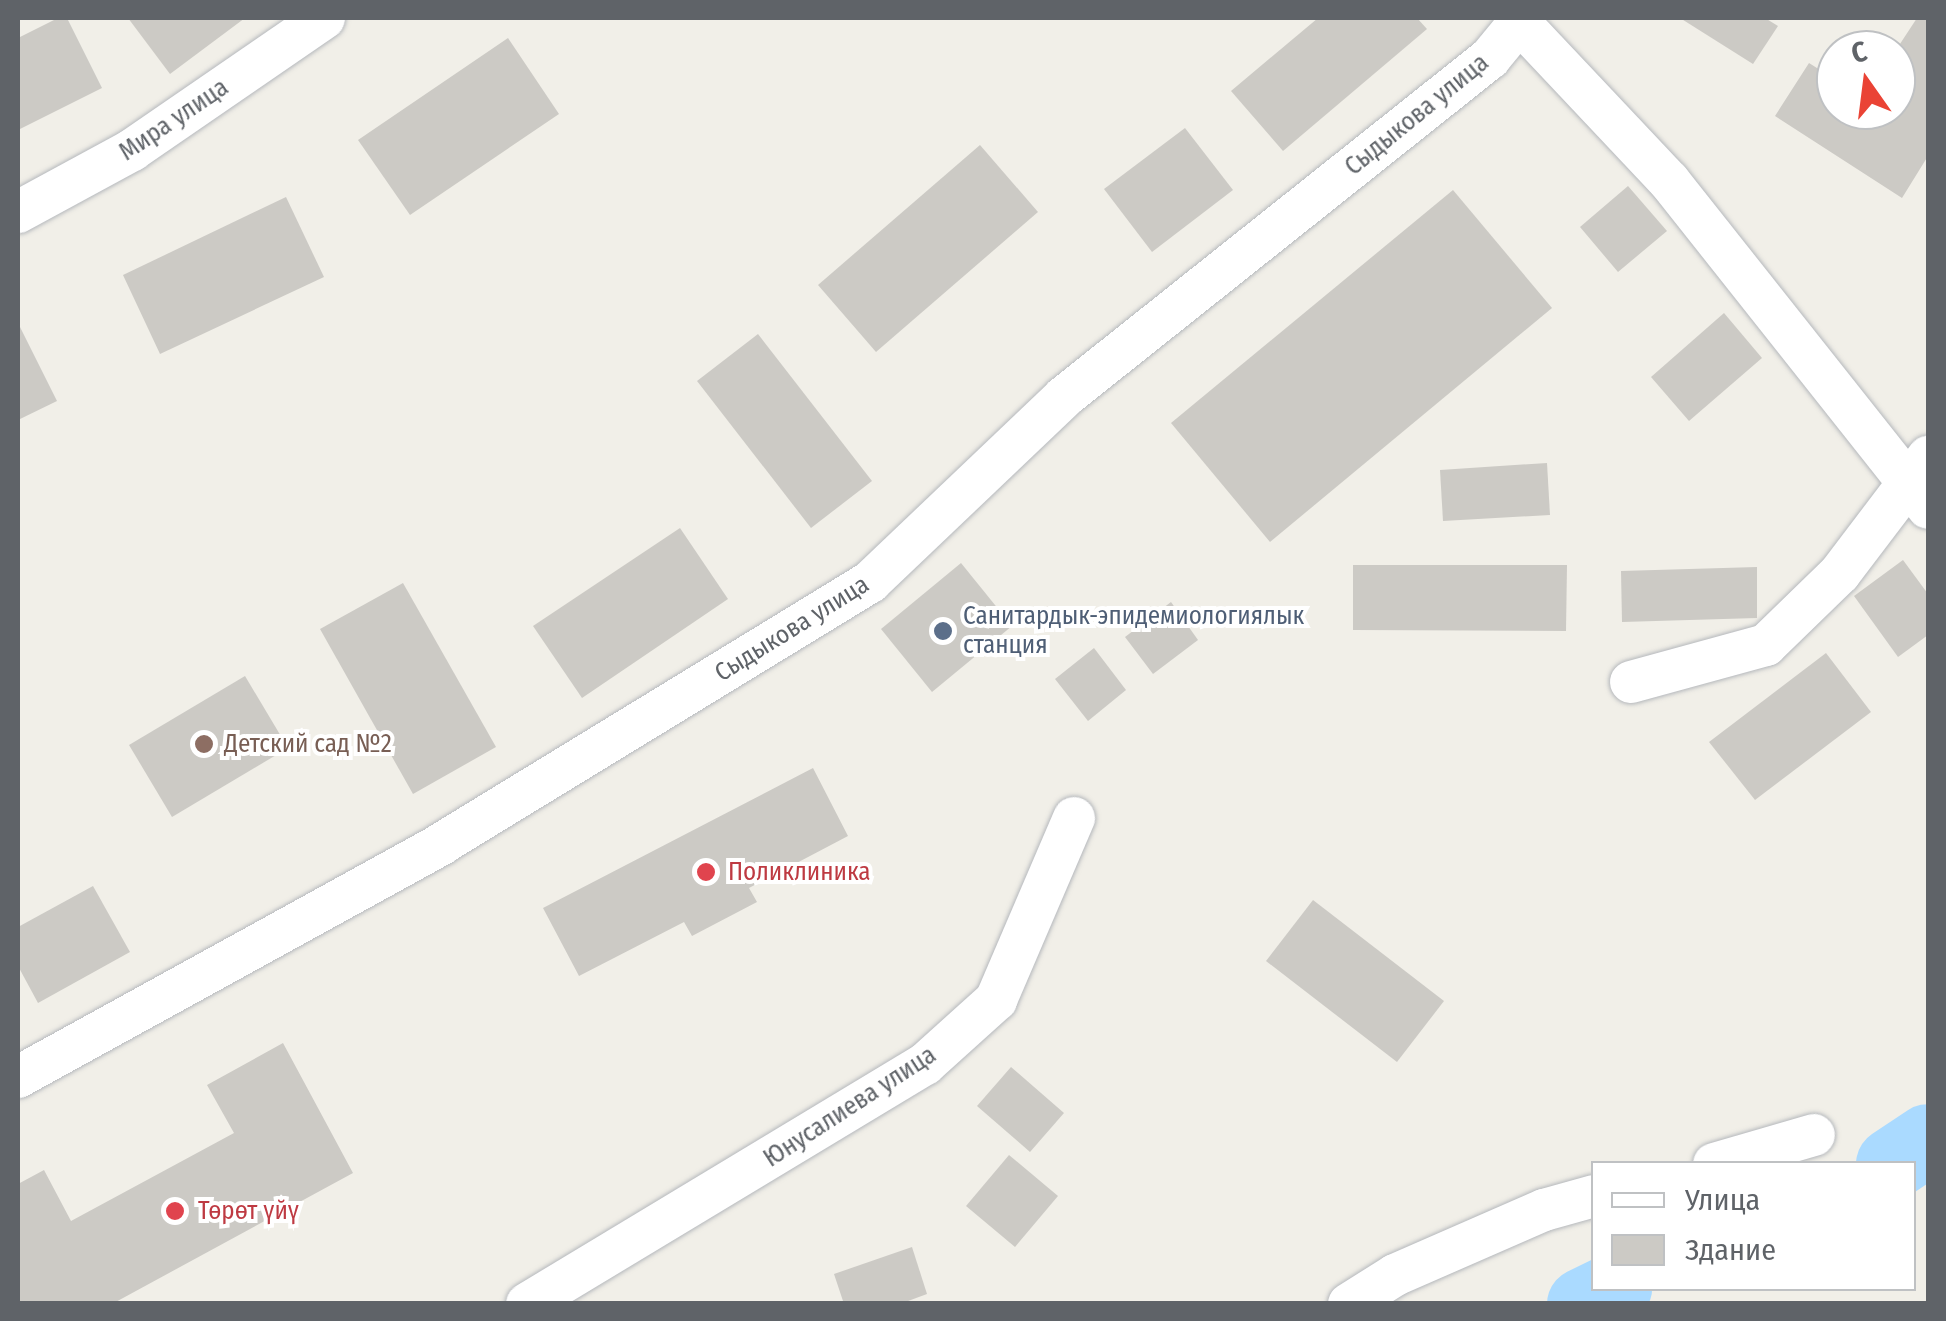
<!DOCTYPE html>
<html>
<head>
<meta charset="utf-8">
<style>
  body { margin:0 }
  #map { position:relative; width:1946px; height:1321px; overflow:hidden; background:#f1efe8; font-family:"Fira Sans Condensed",sans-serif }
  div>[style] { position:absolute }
  .river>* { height:72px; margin:-36px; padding:0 36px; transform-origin:36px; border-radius:36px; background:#aadaff }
  .building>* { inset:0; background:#cccac5 }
  .roads { filter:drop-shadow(0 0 2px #b5b8bc) drop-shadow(0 0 2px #b5b8bc) }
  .minor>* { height:42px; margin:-21px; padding:0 21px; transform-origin:21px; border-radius:21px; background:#fff }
  .dots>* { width:28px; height:28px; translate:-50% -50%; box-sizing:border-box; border:5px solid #fff; border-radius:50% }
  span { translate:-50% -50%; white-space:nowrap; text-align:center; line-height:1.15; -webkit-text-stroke:8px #fff; paint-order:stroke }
  .street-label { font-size:25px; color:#5f6368 }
  .service-label { font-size:25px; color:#4e5e75 }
  .left { translate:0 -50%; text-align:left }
  .education-label { font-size:25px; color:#785e54 }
  .health-label { font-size:25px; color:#be3a42 }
  .frame { position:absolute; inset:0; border:20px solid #5f6368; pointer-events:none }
  .legend { position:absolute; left:1591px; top:1161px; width:325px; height:130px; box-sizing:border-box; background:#fff; border:2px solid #bfc1c3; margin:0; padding:12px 18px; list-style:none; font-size:30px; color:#5f6368 }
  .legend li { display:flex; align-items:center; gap:20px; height:50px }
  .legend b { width:50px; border:2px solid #bfc1c3 }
  .north { position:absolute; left:1816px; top:30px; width:100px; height:100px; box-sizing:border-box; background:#fff; border:2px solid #bfc1c3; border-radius:50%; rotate:346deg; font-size:28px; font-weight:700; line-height:40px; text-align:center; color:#5f6368 }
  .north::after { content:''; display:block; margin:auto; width:35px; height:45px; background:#ea4335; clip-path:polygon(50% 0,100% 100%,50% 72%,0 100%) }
</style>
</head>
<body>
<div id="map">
  <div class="river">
    <i style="left:1892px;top:1164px;width:43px;rotate:-33.7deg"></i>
    <i style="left:1583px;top:1304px;width:37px;rotate:-26deg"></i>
  </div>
  <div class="building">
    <i style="clip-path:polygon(58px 18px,67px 18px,102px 88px,18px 130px,18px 38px)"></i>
    <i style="clip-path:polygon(128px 18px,245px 18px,170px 74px)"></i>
    <i style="clip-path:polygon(1318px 18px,1417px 18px,1427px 29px,1283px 151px,1231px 91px)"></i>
    <i style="clip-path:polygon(1680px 18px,1765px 18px,1778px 26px,1753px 64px)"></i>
    <i style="clip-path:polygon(1917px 18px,1928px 18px,1928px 156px,1902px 198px,1775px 116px,1809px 63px,1836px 80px,1836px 110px,1896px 110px,1896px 50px)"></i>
    <i style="clip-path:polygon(508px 38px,559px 114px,410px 215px,358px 140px)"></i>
    <i style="clip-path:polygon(1185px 128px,1233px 190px,1152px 252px,1104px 189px)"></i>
    <i style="clip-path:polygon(980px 145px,1038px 212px,876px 352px,818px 285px)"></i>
    <i style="clip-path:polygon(1628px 186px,1667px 231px,1618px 272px,1580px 227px)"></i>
    <i style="clip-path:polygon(1453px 190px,1552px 308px,1270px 542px,1171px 423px)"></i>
    <i style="clip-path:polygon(286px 197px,324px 277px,160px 354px,123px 275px)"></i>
    <i style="clip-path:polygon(1724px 313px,1762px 358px,1689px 421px,1651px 377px)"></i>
    <i style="clip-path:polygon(18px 323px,57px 401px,18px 420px)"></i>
    <i style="clip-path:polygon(758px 334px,872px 481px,811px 528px,697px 381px)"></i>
    <i style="clip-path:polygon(1547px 463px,1550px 515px,1443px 521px,1440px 470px)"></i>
    <i style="clip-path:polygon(680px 528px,728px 599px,582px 698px,533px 626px)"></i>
    <i style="clip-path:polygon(1903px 560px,1928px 594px,1928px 635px,1898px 657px,1854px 596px)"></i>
    <i style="clip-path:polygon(961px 563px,1012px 626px,932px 692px,881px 629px)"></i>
    <i style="clip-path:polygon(1353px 565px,1567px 565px,1566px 631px,1353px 630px)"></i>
    <i style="clip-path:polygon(1757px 567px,1757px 618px,1622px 622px,1621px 571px)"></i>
    <i style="clip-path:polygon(403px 583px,496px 747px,413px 794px,320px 629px)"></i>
    <i style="clip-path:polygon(1171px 602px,1198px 640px,1153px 674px,1125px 637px)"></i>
    <i style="clip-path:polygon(1094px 648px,1126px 690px,1088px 721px,1055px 679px)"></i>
    <i style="clip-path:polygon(1826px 653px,1871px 712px,1755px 800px,1709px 742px)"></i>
    <i style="clip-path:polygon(245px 676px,288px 748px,172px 817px,129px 745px)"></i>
    <i style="clip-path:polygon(813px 768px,848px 836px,749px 888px,757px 902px,692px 936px,684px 922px,579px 976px,543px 908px)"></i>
    <i style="clip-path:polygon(93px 886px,130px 952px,38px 1003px,18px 966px,18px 927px)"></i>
    <i style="clip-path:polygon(1313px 900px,1444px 1001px,1397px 1062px,1266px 961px)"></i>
    <i style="clip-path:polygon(283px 1043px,353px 1173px,112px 1304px,18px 1304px,18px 1184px,44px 1170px,71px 1221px,234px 1133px,207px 1085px)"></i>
    <i style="clip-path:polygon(1011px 1067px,1064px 1113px,1030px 1152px,977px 1106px)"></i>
    <i style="clip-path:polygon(1009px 1155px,1058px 1196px,1015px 1247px,966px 1206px)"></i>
    <i style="clip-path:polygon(912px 1247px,927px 1294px,900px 1304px,844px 1304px,834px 1274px)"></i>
  </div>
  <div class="roads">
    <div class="minor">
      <i style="left:1519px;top:22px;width:219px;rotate:46.7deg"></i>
      <i style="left:1669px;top:181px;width:417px;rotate:51.6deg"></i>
      <i style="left:18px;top:212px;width:130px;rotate:-28.5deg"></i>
      <i style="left:132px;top:150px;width:233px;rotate:-34.5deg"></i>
      <i style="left:1631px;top:682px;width:140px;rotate:-15.3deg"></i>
      <i style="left:1766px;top:645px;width:103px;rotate:-44.2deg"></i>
      <i style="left:1840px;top:573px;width:146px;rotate:-52.8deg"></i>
      <i style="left:18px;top:1077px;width:483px;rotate:-28.8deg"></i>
      <i style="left:441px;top:844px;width:503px;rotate:-31.41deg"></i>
      <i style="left:870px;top:582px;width:268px;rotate:-43.6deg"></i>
      <i style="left:1064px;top:397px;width:544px;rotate:-38.51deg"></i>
      <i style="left:1490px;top:58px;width:52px;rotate:-50.5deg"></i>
      <i style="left:1714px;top:1164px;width:104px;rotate:-16.2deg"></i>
      <i style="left:527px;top:1304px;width:465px;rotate:-31.1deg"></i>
      <i style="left:925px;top:1064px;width:96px;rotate:-42deg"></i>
      <i style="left:996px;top:1000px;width:198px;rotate:-66.8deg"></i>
      <i style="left:1349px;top:1304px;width:54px;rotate:-32.2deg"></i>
      <i style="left:1395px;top:1275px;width:163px;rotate:-23.6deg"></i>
      <i style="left:1544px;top:1210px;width:52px;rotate:-15.6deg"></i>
    </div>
  </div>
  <div class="dots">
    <i style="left:943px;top:631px;background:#5c6f8a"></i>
    <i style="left:204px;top:744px;background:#8d6e63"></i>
    <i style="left:706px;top:872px;background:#e0444e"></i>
    <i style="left:175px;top:1211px;background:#e0444e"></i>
  </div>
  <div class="street-label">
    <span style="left:1417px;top:115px;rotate:-39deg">Сыдыкова улица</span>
    <span style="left:174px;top:120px;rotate:-34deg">Мира улица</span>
    <span style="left:792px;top:629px;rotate:-32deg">Сыдыкова улица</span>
    <span style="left:850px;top:1107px;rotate:-33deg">Юнусалиева улица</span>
  </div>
  <div class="service-label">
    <span class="left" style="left:963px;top:631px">Санитардык-эпидемиологиялык<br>станция</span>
  </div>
  <div class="education-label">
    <span class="left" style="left:224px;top:744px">Детский сад №2</span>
  </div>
  <div class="health-label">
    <span class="left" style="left:728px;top:872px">Поликлиника</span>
    <span class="left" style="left:198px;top:1211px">Төрөт үйү</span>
  </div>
  <div class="frame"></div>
  <ul class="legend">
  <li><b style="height:12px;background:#fff"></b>Улица</li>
  <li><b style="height:28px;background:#cccac5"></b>Здание</li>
  </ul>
  <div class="north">С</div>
</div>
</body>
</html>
